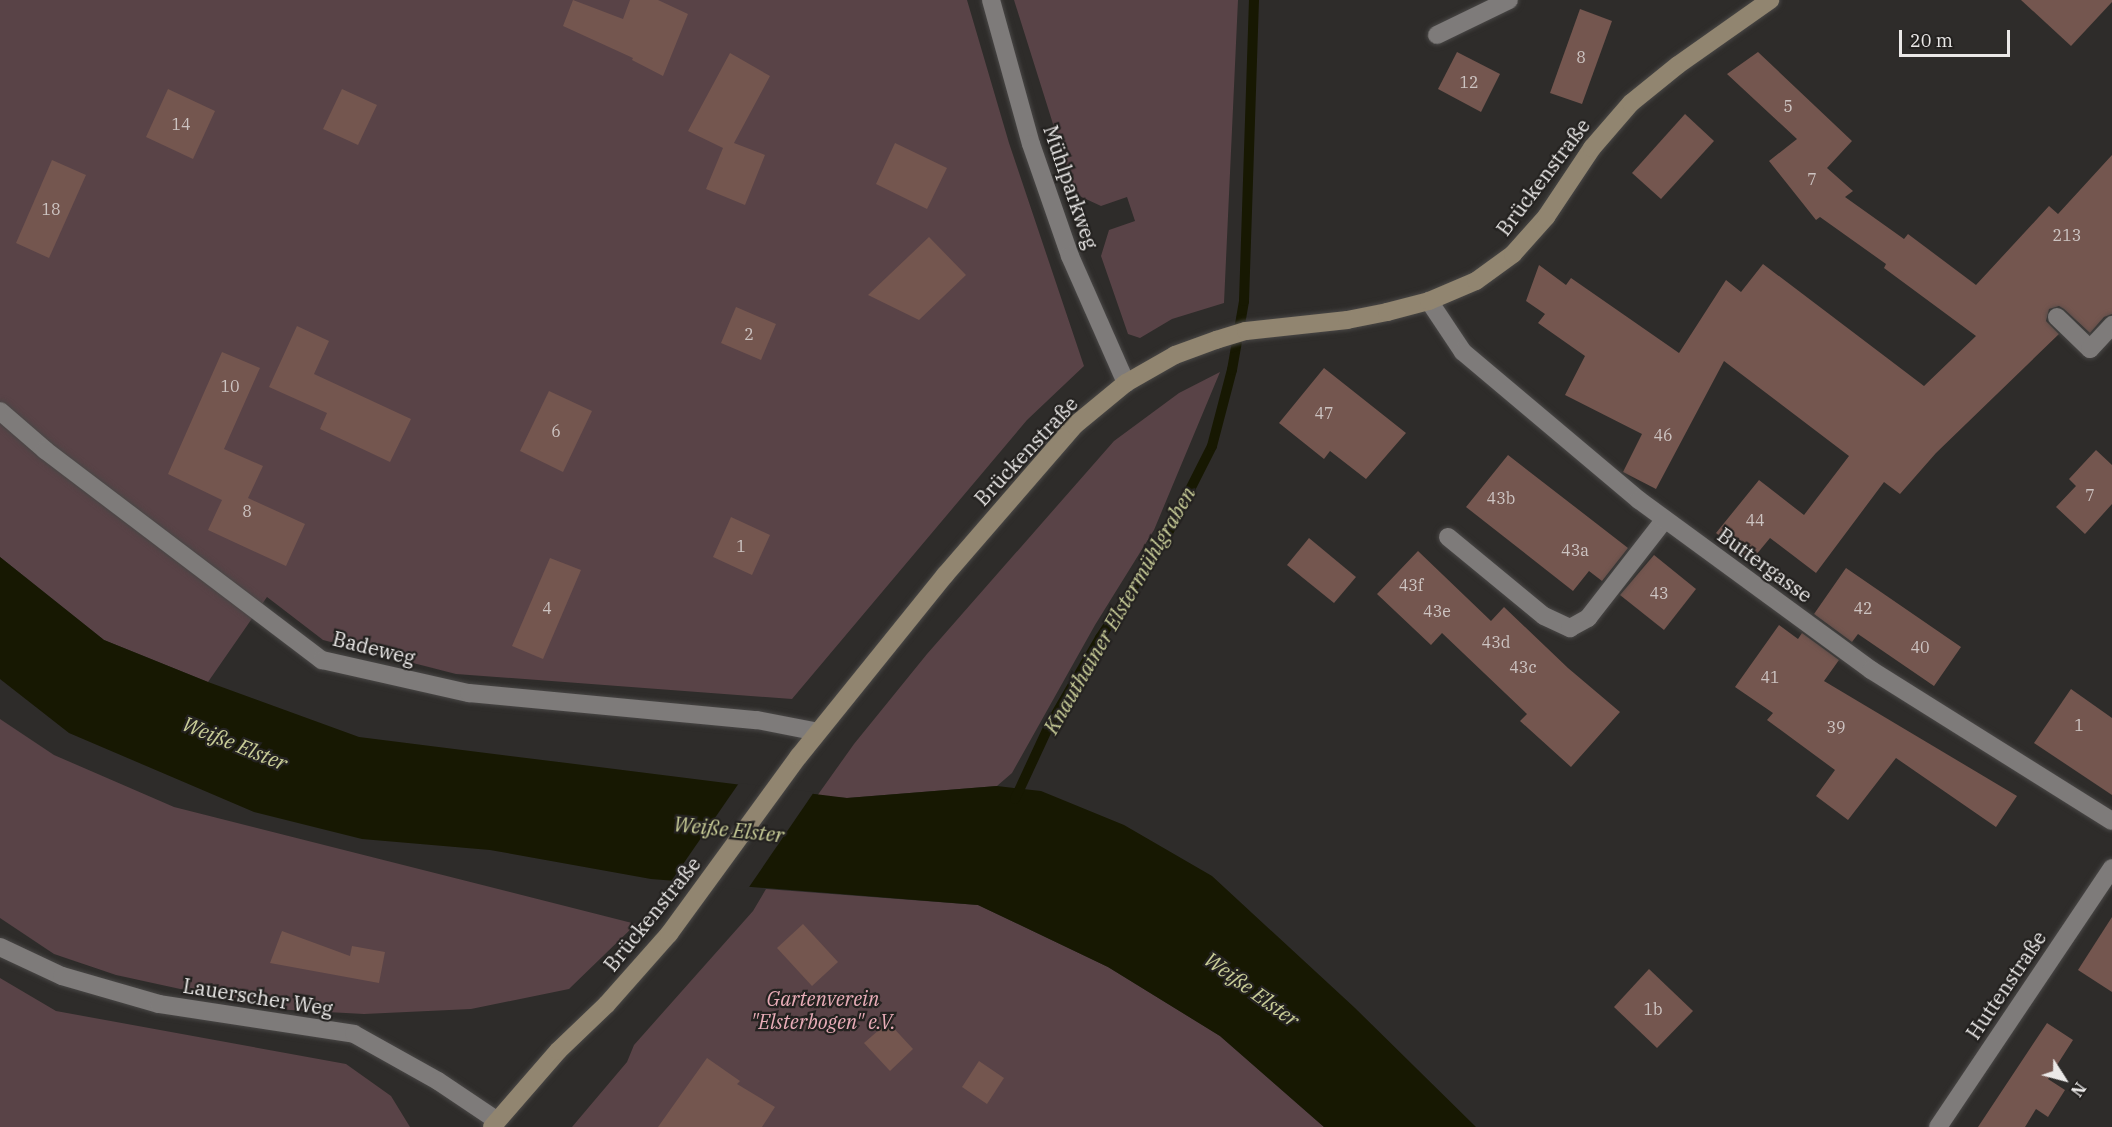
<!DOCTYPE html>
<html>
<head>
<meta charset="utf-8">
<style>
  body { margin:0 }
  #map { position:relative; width:2112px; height:1127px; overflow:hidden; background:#2e2c2a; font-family:"IBM Plex Serif",serif }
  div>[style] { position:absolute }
  .green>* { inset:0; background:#594347 }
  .water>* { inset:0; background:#171802 }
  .pier>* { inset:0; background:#2e2c2a }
  .stream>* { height:10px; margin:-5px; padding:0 5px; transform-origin:5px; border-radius:5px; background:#171802 }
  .building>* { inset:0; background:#74564f }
  .roads { filter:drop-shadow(0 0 2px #494746) drop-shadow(0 0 2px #494746) }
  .lane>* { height:18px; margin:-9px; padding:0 9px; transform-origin:9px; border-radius:9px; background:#7e7b7a }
  .street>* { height:18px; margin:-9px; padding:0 9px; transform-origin:9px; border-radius:9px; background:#7e7b7a }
  .secondary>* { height:18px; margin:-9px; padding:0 9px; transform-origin:9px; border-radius:9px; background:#918570 }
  span { translate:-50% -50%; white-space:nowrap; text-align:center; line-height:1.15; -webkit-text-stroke:4.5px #242220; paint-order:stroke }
  .number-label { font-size:16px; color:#cdc4c2 }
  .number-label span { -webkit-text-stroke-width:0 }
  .street-label { font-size:20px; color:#ebe9e8 }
  .park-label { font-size:20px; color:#e9adb8; font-style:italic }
  .water-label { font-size:21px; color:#c8cc97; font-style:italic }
  .north { position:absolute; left:2034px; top:1049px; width:60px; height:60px; -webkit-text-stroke:4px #242220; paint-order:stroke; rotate:126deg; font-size:16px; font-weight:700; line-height:24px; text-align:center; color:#ebe9e8 }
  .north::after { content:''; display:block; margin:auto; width:21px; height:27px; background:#ebe9e8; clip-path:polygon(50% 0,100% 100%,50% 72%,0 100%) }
  .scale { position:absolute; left:1899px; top:30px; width:111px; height:27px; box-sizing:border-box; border:3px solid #ebe9e8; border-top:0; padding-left:8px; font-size:18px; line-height:21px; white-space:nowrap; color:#ebe9e8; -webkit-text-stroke:4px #242220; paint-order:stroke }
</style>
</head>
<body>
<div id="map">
  <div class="green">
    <i style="clip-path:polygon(0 0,967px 0,1009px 143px,1084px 366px,1027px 420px,792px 699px,456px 674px,323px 640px,267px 597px,208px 682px,104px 640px,0 557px)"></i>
    <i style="clip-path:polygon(1014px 0,1238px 0,1224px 303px,1172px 319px,1140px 338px,1128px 334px,1101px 256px,1109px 230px,1135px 221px,1127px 197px,1101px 206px,1075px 194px)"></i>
    <i style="clip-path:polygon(1220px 372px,1154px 530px,1095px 625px,1012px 773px,997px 786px,847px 798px,817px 796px,854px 744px,927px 654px,1114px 441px,1179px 393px)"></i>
    <i style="clip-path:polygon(0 719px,54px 755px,174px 807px,636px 924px,569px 989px,471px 1009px,364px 1014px,272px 1009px,116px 975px,54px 954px,0 918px)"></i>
    <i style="clip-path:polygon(766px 889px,978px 905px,1108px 967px,1220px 1036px,1324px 1127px,572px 1127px,627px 1062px,634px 1045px,753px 911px)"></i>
    <i style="clip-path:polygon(0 978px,56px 1011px,346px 1064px,391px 1096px,410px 1127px,0 1127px)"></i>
  </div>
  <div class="water">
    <i style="clip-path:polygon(0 557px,104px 640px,208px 682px,359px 737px,847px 798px,997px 786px,1041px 791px,1124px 825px,1212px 876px,1355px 1008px,1476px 1127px,1324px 1127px,1220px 1036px,1108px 967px,978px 905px,651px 879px,490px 850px,362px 839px,254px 812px,69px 733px,0 679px)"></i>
  </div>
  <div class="pier">
    <i style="clip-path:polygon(739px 783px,814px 792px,747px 890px,670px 883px)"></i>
  </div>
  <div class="stream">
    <i style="left:1015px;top:799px;width:78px;rotate:-65.1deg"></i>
    <i style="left:1048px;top:728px;width:104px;rotate:-60deg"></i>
    <i style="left:1100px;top:638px;width:118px;rotate:-56.7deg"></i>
    <i style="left:1165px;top:539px;width:104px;rotate:-63.2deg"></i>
    <i style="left:1212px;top:446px;width:79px;rotate:-75.3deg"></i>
    <i style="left:1232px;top:370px;width:70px;rotate:-80.1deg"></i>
    <i style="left:1244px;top:301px;width:301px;rotate:-88.1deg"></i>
  </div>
  <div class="building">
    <i style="clip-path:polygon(573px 0,623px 19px,630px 0,658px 0,688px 14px,663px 76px,632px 60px,633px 58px,563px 26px)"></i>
    <i style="clip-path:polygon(2021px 0,2112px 0,2112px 2px,2071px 46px)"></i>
    <i style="clip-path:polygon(1580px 9px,1612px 21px,1582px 104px,1550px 93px)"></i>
    <i style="clip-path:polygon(1457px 52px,1500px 74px,1481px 112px,1438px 89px)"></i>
    <i style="clip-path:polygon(1758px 52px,1852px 141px,1827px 168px,1853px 191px,1845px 197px,1904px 239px,1908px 234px,1976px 285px,2049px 206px,2058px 214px,2112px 155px,2112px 314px,2104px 317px,2090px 333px,2064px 309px,2059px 306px,2049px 309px,2046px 321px,2059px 334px,1936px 453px,1900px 494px,1884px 482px,1816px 573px,1770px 538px,1751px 561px,1716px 533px,1759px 480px,1804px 515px,1849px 456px,1724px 361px,1656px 489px,1623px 472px,1642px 434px,1565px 395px,1585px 356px,1538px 323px,1545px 314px,1526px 301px,1539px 265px,1566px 285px,1571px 278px,1679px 353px,1726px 280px,1741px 292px,1763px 264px,1924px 386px,1976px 336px,1884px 268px,1886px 264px,1820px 217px,1816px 220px,1769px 161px,1797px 139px,1727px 74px)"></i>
    <i style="clip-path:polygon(730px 53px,770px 76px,734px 143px,765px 155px,745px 205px,706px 189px,723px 148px,688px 131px)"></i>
    <i style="clip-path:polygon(168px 89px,215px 111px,193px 159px,146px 137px)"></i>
    <i style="clip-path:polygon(342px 89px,377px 105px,358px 145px,323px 129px)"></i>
    <i style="clip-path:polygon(1685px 114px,1714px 141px,1661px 199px,1632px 173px)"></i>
    <i style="clip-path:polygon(895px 143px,947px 168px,927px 209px,876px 184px)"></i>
    <i style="clip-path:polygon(52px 160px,86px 175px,49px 258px,16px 243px)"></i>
    <i style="clip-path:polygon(929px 237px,966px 275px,919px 320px,868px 295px)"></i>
    <i style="clip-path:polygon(736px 307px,776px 324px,761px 360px,721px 343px)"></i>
    <i style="clip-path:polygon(297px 326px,329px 341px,314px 374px,411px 419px,390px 462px,320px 429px,327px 413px,269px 387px)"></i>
    <i style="clip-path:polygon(222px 352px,260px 368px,224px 449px,263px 466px,248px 498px,305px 524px,286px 566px,208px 530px,222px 500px,168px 474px)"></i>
    <i style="clip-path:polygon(1324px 368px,1406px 433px,1366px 479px,1330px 451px,1324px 459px,1279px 423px)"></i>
    <i style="clip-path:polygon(549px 391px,592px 411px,563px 472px,520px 451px)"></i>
    <i style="clip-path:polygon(2096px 450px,2112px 465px,2112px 504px,2085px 534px,2056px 507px,2076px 486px,2069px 479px)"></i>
    <i style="clip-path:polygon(1508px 455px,1628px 548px,1602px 581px,1589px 571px,1573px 591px,1466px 507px)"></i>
    <i style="clip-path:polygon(731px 517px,770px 535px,752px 575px,713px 557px)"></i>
    <i style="clip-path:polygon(1309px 538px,1356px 577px,1334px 603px,1287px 565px)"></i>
    <i style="clip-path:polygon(1418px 551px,1491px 621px,1504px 607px,1568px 668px,1620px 712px,1571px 767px,1520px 721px,1527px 714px,1442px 633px,1431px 645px,1377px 594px)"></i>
    <i style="clip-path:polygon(1654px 555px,1696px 589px,1664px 630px,1620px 595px)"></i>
    <i style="clip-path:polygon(550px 558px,581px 570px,543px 659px,512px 646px)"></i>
    <i style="clip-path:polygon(1846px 568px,1961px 647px,1934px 686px,1858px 634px,1852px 642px,1814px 614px)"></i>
    <i style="clip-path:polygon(1779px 625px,1798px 639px,1802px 633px,1839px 660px,1824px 681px,2017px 796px,1996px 827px,1896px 758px,1848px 820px,1816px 796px,1835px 770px,1767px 720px,1773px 713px,1735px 687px)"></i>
    <i style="clip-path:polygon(2071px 689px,2112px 718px,2112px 795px,2034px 743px)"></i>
    <i style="clip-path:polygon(2112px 917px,2112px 992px,2078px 970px)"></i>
    <i style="clip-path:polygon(803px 924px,838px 962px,812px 986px,777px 948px)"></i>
    <i style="clip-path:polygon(282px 931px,350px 956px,352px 946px,385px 952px,379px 983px,270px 963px)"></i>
    <i style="clip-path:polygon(1649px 969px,1693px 1011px,1657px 1048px,1614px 1007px)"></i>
    <i style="clip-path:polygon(888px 1022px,913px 1049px,890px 1071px,864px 1043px)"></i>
    <i style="clip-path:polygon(2047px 1023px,2073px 1040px,2048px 1079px,2065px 1090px,2048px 1117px,2036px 1109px,2025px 1127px,1978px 1127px)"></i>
    <i style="clip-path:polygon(707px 1058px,740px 1081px,737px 1084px,775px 1107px,762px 1127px,658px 1127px)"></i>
    <i style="clip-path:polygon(979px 1061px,1004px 1078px,987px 1104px,962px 1087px)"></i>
  </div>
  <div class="roads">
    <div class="lane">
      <i style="left:1437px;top:35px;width:80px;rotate:-25.9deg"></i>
      <i style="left:2057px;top:317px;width:46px;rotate:44.1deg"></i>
      <i style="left:2090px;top:349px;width:33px;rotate:-47deg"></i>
      <i style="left:0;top:411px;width:60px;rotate:40.9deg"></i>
      <i style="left:45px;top:450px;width:348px;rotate:37.2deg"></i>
      <i style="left:322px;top:660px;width:151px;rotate:12.7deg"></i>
      <i style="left:469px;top:693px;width:289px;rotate:5.4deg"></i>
      <i style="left:757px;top:720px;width:62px;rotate:11.1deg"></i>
      <i style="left:1448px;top:537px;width:124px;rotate:39.5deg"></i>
      <i style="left:1544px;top:616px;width:29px;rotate:25deg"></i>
      <i style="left:1570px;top:628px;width:21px;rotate:-29deg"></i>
      <i style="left:1588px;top:618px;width:125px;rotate:-52.1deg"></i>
    </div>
    <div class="street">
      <i style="left:991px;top:0;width:149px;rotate:74.5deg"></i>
      <i style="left:1031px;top:144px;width:119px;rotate:70.8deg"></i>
      <i style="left:1070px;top:256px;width:139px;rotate:66.2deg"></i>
      <i style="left:1429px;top:301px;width:61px;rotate:56.3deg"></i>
      <i style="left:1463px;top:352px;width:230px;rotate:40.1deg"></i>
      <i style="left:1639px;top:500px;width:288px;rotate:36.2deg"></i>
      <i style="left:1871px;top:670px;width:284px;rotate:32.1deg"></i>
      <i style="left:0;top:947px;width:68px;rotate:25.1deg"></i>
      <i style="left:62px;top:976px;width:101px;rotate:16.1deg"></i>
      <i style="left:159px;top:1004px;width:197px;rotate:8.7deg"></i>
      <i style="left:354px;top:1034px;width:96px;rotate:29.2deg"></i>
      <i style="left:438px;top:1081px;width:70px;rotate:33.9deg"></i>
      <i style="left:1938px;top:1127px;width:312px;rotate:-56.1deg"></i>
    </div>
    <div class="secondary">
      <i style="left:492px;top:1127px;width:101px;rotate:-49deg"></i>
      <i style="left:558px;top:1051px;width:68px;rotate:-43.8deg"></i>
      <i style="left:607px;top:1004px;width:94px;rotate:-48.5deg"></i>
      <i style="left:669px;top:934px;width:220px;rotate:-53.9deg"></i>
      <i style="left:799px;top:756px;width:233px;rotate:-51.1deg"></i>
      <i style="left:945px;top:575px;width:198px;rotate:-49.1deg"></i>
      <i style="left:1075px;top:425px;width:66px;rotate:-39.5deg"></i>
      <i style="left:1126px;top:383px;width:56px;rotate:-29.7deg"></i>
      <i style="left:1175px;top:355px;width:44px;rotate:-20.1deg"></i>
      <i style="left:1216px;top:340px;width:31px;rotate:-17deg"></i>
      <i style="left:1246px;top:331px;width:102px;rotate:-6.2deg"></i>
      <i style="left:1347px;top:320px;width:41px;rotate:-11.3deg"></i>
      <i style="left:1387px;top:312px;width:43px;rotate:-14.7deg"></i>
      <i style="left:1429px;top:301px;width:51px;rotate:-23.1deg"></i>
      <i style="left:1476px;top:281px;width:46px;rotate:-36.1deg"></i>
      <i style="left:1513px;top:254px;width:50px;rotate:-48.3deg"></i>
      <i style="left:1546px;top:217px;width:83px;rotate:-56.3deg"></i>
      <i style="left:1592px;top:148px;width:60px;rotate:-49.1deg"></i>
      <i style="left:1631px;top:103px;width:60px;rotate:-39deg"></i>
      <i style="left:1678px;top:65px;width:113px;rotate:-35.2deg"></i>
    </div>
  </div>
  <div class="number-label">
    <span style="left:1581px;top:57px">8</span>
    <span style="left:1469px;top:82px">12</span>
    <span style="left:1788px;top:106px">5</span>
    <span style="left:181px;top:124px">14</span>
    <span style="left:1812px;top:179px">7</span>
    <span style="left:51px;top:209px">18</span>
    <span style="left:2067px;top:235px">213</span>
    <span style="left:749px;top:334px">2</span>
    <span style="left:230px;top:386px">10</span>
    <span style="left:1324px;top:413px">47</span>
    <span style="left:556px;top:431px">6</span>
    <span style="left:1663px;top:435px">46</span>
    <span style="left:2090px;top:495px">7</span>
    <span style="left:1501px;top:498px">43b</span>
    <span style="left:247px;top:511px">8</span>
    <span style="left:1755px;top:520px">44</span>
    <span style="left:741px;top:546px">1</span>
    <span style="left:1575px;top:550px">43a</span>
    <span style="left:1411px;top:585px">43f</span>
    <span style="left:1659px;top:593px">43</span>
    <span style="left:547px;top:608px">4</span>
    <span style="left:1863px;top:608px">42</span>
    <span style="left:1437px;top:611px">43e</span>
    <span style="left:1496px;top:642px">43d</span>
    <span style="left:1920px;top:647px">40</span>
    <span style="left:1523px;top:667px">43c</span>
    <span style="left:1770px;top:677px">41</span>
    <span style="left:2079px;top:725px">1</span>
    <span style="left:1836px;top:727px">39</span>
    <span style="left:1653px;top:1009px">1b</span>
  </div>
  <div class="street-label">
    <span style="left:1543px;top:177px;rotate:-53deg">Brückenstraße</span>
    <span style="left:1071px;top:187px;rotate:71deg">Mühlparkweg</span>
    <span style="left:1026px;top:451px;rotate:-47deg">Brückenstraße</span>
    <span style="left:1765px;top:565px;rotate:36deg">Buttergasse</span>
    <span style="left:374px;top:648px;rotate:14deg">Badeweg</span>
    <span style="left:652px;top:914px;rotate:-51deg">Brückenstraße</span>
    <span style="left:2006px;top:985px;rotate:-56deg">Huttenstraße</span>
    <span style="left:258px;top:997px;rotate:9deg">Lauerscher Weg</span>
  </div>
  <div class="park-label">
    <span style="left:823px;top:1010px">Gartenverein<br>"Elsterbogen" e.V.</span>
  </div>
  <div class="water-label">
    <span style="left:1119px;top:610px;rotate:-60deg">Knauthainer Elstermühlgraben</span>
    <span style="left:235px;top:743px;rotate:22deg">Weiße Elster</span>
    <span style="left:729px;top:829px;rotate:6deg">Weiße Elster</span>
    <span style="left:1252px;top:989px;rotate:36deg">Weiße Elster</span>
  </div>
  <div class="north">N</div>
  <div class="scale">20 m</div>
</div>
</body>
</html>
